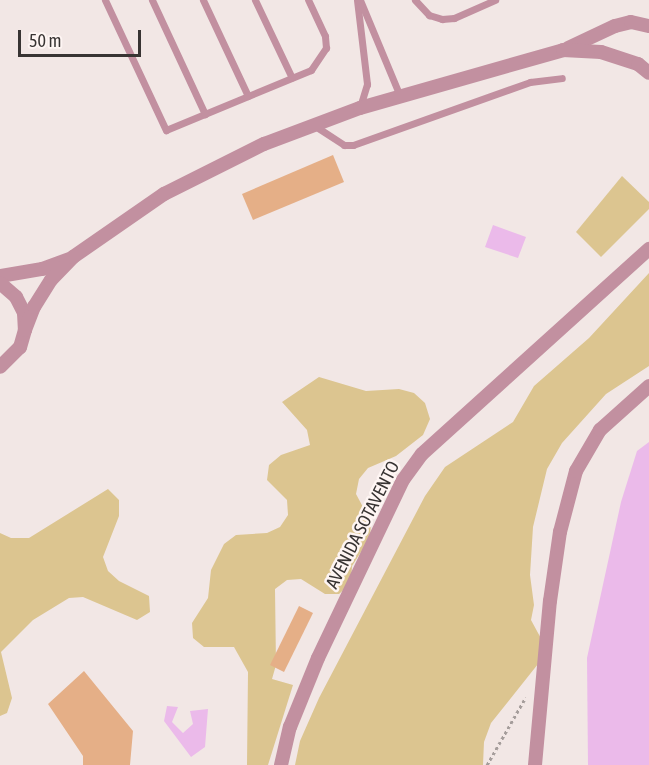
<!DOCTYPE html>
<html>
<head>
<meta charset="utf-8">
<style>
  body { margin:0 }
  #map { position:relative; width:649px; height:765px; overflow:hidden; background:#f2e7e5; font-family:"Asap Condensed",sans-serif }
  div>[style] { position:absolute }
  .green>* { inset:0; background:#dcc590 }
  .water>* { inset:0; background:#ebbaea }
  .building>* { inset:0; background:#e5af87 }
  .path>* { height:3px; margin-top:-1.5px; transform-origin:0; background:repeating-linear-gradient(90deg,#a59d9b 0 3px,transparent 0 6px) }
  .service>* { height:7px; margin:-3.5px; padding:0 3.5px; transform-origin:3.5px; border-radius:3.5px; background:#c290a0 }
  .minor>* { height:14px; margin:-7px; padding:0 7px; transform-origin:7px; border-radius:7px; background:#c290a0 }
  span { translate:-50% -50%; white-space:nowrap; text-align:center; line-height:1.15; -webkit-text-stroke:5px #fef5f3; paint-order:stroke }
  .street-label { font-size:18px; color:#383433 }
  .scale { position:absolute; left:18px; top:30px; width:123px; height:27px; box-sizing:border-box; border:3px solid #383433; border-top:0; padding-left:8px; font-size:18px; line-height:21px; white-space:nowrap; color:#383433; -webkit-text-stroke:4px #fef5f3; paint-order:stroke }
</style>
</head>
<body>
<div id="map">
  <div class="green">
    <i style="clip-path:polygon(622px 176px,649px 202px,649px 209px,601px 257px,576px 232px)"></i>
    <i style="clip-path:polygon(649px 273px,649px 366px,606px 394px,562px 443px,547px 469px,533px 527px,530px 575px,534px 605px,531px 620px,544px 644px,538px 664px,491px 723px,484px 742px,483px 765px,295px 765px,300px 741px,319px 698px,425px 496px,445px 467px,513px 422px,534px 386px,589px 338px)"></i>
    <i style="clip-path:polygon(319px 377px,366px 391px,399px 389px,414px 393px,425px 403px,430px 419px,423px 435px,396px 456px,368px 468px,359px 479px,356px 494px,371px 522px,370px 538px,352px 566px,351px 583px,339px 594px,325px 594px,301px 579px,287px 580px,275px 589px,276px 665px,272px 679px,293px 685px,268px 765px,247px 765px,248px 672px,234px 647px,204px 647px,193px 638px,192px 623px,208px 598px,211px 570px,224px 544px,236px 535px,267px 533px,280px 527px,288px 515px,287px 500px,267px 480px,269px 465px,281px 455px,310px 445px,307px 430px,282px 402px)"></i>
    <i style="clip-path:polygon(108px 489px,119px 500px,119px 516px,103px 557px,108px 571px,119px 581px,149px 596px,150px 612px,137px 620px,83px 597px,69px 598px,33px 620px,1px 652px,12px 698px,7px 713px,0 716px,0 533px,11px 538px,29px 538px)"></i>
  </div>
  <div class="water">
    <i style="clip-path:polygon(493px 225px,526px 237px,518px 258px,485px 247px)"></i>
    <i style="clip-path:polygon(649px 442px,649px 765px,588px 765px,587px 658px,621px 502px,637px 451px)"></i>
    <i style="clip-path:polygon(167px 706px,178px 707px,172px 722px,183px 733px,193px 724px,190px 711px,208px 709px,205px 747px,191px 757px,164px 721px)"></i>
  </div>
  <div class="building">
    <i style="clip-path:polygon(333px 155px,344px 182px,253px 220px,242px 194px)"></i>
    <i style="clip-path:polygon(299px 606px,313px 613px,284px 672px,270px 665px)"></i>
    <i style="clip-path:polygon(84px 671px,133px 731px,130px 765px,83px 765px,83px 756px,48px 704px)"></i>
  </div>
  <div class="path">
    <i style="left:487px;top:765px;width:78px;rotate:-60.2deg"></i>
  </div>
  <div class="service">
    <i style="left:105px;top:0;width:144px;rotate:64.9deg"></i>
    <i style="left:166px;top:130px;width:157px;rotate:-22.5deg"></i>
    <i style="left:311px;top:70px;width:27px;rotate:-56deg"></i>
    <i style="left:326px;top:48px;width:12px;rotate:-95deg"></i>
    <i style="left:325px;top:36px;width:40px;rotate:-115deg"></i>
    <i style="left:152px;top:0;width:126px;rotate:65.1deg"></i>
    <i style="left:203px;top:0;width:106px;rotate:64.9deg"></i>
    <i style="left:255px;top:0;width:86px;rotate:64.6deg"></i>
    <i style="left:357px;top:0;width:85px;rotate:83.2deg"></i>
    <i style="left:367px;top:84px;width:24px;rotate:107deg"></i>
    <i style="left:360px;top:0;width:104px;rotate:67.4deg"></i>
    <i style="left:415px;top:0;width:21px;rotate:47deg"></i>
    <i style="left:429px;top:15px;width:14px;rotate:17deg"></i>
    <i style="left:442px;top:19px;width:12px;rotate:-5deg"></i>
    <i style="left:454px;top:18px;width:45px;rotate:-23.7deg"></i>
    <i style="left:315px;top:126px;width:35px;rotate:33deg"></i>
    <i style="left:344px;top:145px;width:9px"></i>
    <i style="left:353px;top:145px;width:188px;rotate:-19.6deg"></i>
    <i style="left:530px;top:82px;width:32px;rotate:-7deg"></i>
  </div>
  <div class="minor">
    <i style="left:568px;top:48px;width:52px;rotate:-25.1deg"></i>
    <i style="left:615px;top:26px;width:16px;rotate:-14deg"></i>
    <i style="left:631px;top:22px;width:18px;rotate:13deg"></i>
    <i style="left:0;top:276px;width:43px;rotate:-9.5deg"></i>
    <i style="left:42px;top:269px;width:29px;rotate:-20deg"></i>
    <i style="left:0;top:283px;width:21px;rotate:41deg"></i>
    <i style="left:16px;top:297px;width:18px;rotate:63deg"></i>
    <i style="left:24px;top:313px;width:17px;rotate:87deg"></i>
    <i style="left:25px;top:330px;width:18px;rotate:106deg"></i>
    <i style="left:20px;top:347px;width:28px;rotate:135deg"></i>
    <i style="left:25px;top:330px;width:25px;rotate:-69deg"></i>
    <i style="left:34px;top:307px;width:32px;rotate:-58deg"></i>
    <i style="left:51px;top:280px;width:32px;rotate:-46deg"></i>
    <i style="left:73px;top:257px;width:111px;rotate:-34.7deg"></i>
    <i style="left:164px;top:194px;width:112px;rotate:-26.6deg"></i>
    <i style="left:264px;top:144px;width:103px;rotate:-20.6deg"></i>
    <i style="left:360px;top:108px;width:211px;rotate:-15.9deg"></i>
    <i style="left:563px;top:50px;width:38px;rotate:3deg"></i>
    <i style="left:601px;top:52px;width:39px;rotate:18deg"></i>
    <i style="left:638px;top:64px;width:14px;rotate:39deg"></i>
    <i style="left:281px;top:765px;width:39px;rotate:-77deg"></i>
    <i style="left:290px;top:727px;width:74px;rotate:-67.9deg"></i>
    <i style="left:318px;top:658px;width:197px;rotate:-64.5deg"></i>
    <i style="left:403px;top:480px;width:32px;rotate:-54deg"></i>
    <i style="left:422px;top:454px;width:306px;rotate:-42.1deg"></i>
    <i style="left:535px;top:765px;width:165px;rotate:-84.8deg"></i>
    <i style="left:550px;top:601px;width:70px;rotate:-81.8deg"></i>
    <i style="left:560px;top:532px;width:63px;rotate:-75.3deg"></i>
    <i style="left:576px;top:471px;width:48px;rotate:-59.7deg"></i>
    <i style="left:600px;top:430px;width:66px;rotate:-41.9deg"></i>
  </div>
  <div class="street-label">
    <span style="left:363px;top:525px;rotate:-63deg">AVENIDA SOTAVENTO</span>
  </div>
  <div class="scale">50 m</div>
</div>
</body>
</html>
